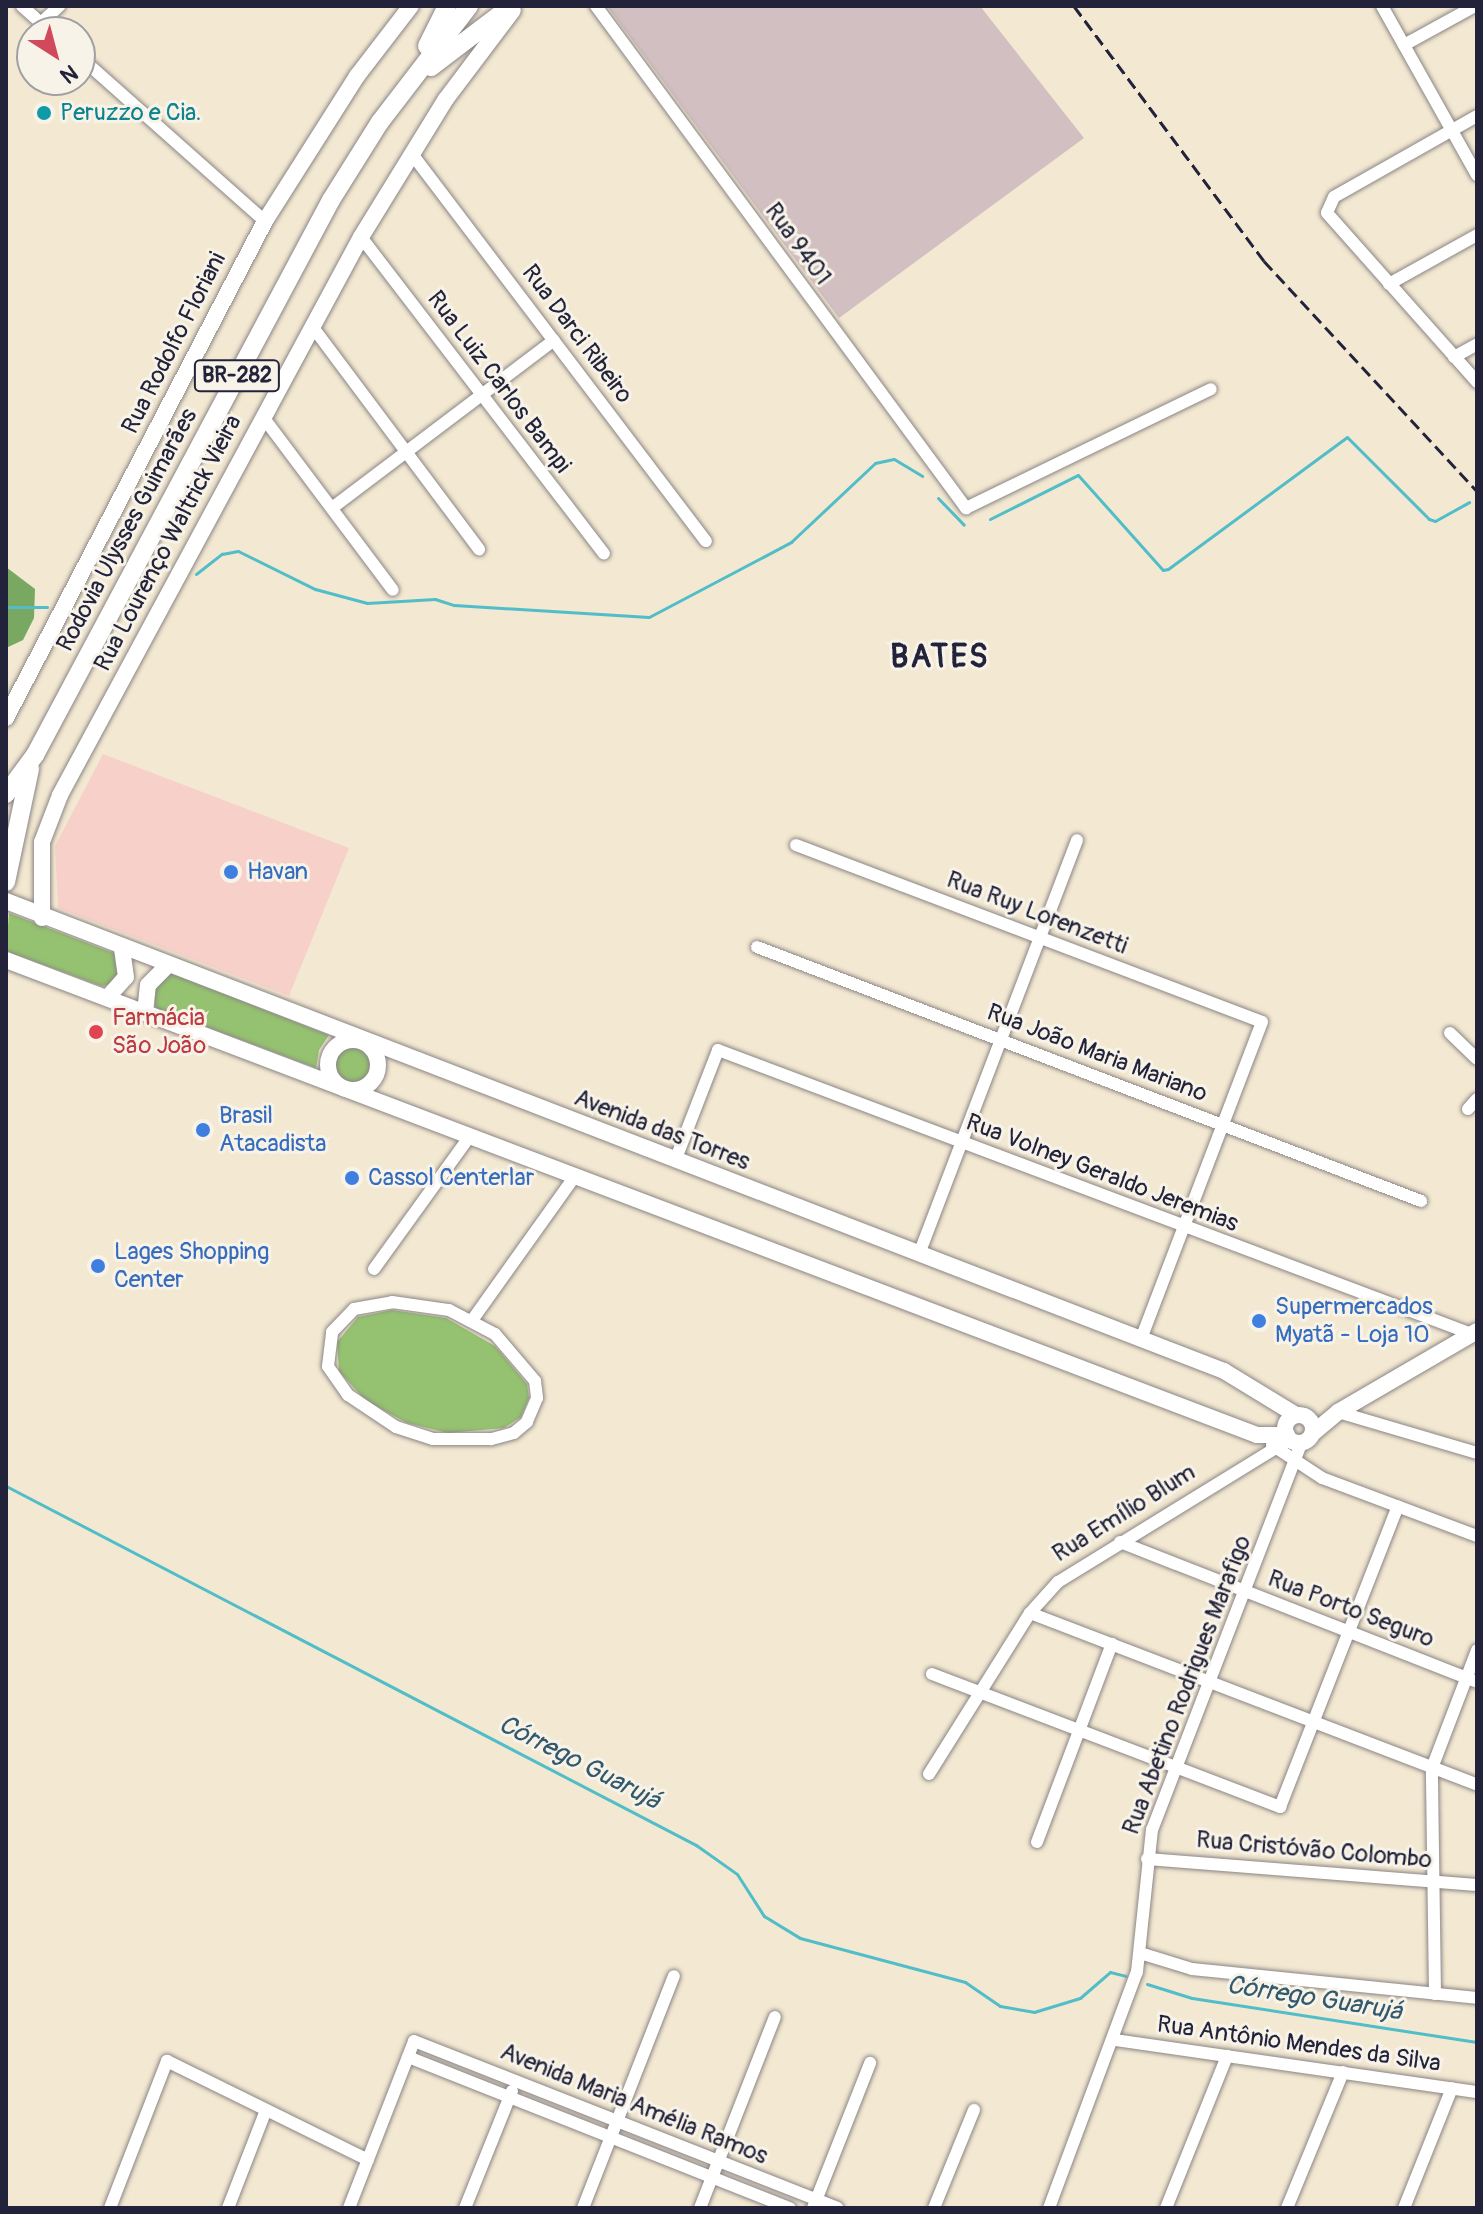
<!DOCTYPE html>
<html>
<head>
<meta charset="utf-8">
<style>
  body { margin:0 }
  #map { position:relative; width:1483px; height:2214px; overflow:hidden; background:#f3e8d1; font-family:Pangolin,sans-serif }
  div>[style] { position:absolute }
  .built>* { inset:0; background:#f7d1c9 }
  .industrial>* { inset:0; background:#d2bfc1 }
  .green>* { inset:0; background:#95c270 }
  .round { border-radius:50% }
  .forest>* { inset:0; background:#78a862 }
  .stream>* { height:3px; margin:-1.5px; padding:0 1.5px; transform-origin:1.5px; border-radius:1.5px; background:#50bdc8 }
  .roads { filter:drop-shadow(0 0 2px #8a8586) drop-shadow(0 0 2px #8a8586) }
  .minor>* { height:12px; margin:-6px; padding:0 6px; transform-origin:6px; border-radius:6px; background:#fff }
  .major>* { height:16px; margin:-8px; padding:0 8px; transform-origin:8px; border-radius:8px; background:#fff }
  .major>.ring { margin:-8px; padding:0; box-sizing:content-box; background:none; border:16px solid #fff; border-radius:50% }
  .highway>* { height:18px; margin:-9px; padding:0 9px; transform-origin:9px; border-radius:9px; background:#fff }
  .rail>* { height:3px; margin-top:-1.5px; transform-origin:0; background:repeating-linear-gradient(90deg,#22223b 0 12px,transparent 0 18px) }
  .dots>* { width:22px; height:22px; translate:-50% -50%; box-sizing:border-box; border:4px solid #f7f3e8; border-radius:50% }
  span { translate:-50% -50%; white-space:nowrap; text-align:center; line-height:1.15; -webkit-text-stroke:6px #f7f3e8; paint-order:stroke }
  .shield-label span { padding:2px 6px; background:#f7f3e8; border:2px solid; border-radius:6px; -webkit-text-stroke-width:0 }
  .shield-label { font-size:22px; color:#22223b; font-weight:700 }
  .culture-label { font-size:24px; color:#0d838f }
  .left { translate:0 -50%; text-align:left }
  .street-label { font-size:24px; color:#22223b }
  .shop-label { font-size:24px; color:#366cbe }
  .health-label { font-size:24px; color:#be3a42 }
  .water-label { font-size:26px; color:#32586c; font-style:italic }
  .district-label { font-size:32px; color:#22223b; font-weight:700; letter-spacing:2px }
  .frame { position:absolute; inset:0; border:8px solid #22223b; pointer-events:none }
  .north { position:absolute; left:16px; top:16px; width:80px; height:80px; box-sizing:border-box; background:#f7f3e8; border:2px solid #a29fa3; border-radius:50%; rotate:144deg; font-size:22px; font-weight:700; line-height:32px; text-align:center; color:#22223b }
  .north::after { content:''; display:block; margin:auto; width:28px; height:36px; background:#d1495b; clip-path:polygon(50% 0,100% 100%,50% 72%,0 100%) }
</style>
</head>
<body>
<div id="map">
  <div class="built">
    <i style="clip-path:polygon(103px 754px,349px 848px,289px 996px,58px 908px,55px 846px)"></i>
  </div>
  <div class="industrial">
    <i style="clip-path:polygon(607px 6px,980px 6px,1084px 138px,839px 318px)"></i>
  </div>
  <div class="green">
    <i style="clip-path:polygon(9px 913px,116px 954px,122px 970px,111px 985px,101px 986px,6px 951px)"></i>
    <i style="clip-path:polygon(167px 972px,329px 1035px,319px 1050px,316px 1068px,156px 1008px,152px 992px)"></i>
    <i class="round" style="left:332px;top:1046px;width:38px;height:38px"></i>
    <i style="clip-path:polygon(392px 1310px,446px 1318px,495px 1346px,527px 1384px,529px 1398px,521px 1417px,504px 1428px,448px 1433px,407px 1423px,365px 1400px,339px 1371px,337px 1342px,358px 1317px)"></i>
  </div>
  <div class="forest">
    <i style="clip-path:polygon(6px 567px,35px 589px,34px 618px,23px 640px,6px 648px)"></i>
  </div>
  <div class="stream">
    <i style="left:938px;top:498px;width:37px;rotate:46deg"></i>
    <i style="left:990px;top:519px;width:98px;rotate:-26.6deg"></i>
    <i style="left:1078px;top:475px;width:127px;rotate:48.2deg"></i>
    <i style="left:1163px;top:570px;width:5px;rotate:-11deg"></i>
    <i style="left:1168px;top:569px;width:222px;rotate:-36.4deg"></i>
    <i style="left:1347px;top:437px;width:116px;rotate:45deg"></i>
    <i style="left:1429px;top:519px;width:6px;rotate:18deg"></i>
    <i style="left:1435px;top:521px;width:39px;rotate:-29deg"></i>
    <i style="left:196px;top:574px;width:33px;rotate:-38deg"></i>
    <i style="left:222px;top:554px;width:16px;rotate:-11deg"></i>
    <i style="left:238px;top:551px;width:86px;rotate:26.3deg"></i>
    <i style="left:315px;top:589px;width:54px;rotate:15.1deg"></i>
    <i style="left:367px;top:603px;width:68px;rotate:-3.4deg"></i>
    <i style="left:435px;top:599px;width:20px;rotate:18deg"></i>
    <i style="left:454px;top:605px;width:195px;rotate:3.5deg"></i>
    <i style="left:649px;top:617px;width:161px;rotate:-27.8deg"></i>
    <i style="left:791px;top:542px;width:115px;rotate:-43.2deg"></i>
    <i style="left:875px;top:463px;width:19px;rotate:-12deg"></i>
    <i style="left:894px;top:459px;width:33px;rotate:31deg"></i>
    <i style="left:6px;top:607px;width:41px"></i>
    <i style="left:6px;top:1486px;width:778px;rotate:27.49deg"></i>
    <i style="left:696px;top:1845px;width:50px;rotate:35.3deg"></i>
    <i style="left:737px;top:1874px;width:50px;rotate:57.3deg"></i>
    <i style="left:764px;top:1916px;width:42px;rotate:31.4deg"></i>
    <i style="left:800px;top:1938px;width:171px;rotate:14.9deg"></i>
    <i style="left:965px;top:1982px;width:42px;rotate:34.4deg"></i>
    <i style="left:1000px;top:2006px;width:35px;rotate:10deg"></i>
    <i style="left:1034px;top:2012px;width:48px;rotate:-16.9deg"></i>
    <i style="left:1080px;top:1998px;width:40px;rotate:-41deg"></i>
    <i style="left:1110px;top:1972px;width:16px;rotate:14deg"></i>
    <i style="left:1147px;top:1984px;width:47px;rotate:17.3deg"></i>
    <i style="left:1192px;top:1998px;width:288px;rotate:8.8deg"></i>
  </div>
  <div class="roads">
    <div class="minor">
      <i style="left:22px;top:6px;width:39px;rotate:42deg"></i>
      <i style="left:596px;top:6px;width:624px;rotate:53.61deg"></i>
      <i style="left:966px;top:508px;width:272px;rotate:-25.9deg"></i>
      <i style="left:1382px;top:6px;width:194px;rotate:60.7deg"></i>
      <i style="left:41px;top:23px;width:25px;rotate:-43deg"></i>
      <i style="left:1404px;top:45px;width:81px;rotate:-28.8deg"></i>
      <i style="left:80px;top:57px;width:247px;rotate:41.6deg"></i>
      <i style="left:1477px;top:116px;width:164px;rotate:150.5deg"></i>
      <i style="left:1334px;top:197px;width:17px;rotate:114deg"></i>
      <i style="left:1327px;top:213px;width:226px;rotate:48.4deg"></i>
      <i style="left:412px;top:154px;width:486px;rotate:52.8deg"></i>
      <i style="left:361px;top:237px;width:399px;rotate:52.5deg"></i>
      <i style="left:1389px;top:284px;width:101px;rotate:-29.1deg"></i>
      <i style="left:312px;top:326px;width:279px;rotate:53.2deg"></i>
      <i style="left:1454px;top:357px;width:26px;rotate:-29deg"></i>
      <i style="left:263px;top:417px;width:216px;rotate:53.1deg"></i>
      <i style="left:332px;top:508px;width:278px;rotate:-37.1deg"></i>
      <i style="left:796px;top:845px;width:498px;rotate:20.8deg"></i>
      <i style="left:1262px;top:1022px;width:339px;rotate:110.9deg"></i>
      <i style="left:757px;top:947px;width:711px;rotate:20.93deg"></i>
      <i style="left:1450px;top:1033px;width:37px;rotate:44deg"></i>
      <i style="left:1468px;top:1109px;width:13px;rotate:-48deg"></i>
      <i style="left:675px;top:1161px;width:119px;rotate:-68.8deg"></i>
      <i style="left:718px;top:1050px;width:811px;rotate:20.65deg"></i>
      <i style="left:919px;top:1254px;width:443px;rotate:-69.1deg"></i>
      <i style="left:374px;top:1269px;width:164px;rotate:-54.2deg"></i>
      <i style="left:392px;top:1302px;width:58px;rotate:8deg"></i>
      <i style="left:449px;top:1310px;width:52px;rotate:27.6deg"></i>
      <i style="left:495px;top:1334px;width:62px;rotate:49.6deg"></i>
      <i style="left:535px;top:1381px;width:17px;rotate:83deg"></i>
      <i style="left:537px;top:1398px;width:26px;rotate:113deg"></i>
      <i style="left:527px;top:1422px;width:17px;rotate:140deg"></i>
      <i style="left:514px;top:1433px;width:24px;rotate:165deg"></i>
      <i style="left:491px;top:1439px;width:58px;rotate:180deg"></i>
      <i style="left:433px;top:1439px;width:39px;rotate:-162deg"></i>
      <i style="left:396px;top:1427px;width:58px;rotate:-146.3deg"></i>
      <i style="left:348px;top:1395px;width:35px;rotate:-125deg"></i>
      <i style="left:328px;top:1366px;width:34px;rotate:-83deg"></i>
      <i style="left:332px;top:1332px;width:32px;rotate:-46deg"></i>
      <i style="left:354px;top:1309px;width:39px;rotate:-10deg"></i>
      <i style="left:473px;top:1319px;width:176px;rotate:-54.5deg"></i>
      <i style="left:1338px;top:1412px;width:145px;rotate:16.4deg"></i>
      <i style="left:1272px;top:1445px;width:60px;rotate:33.4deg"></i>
      <i style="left:1322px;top:1478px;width:165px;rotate:20.5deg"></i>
      <i style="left:1120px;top:1542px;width:383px;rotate:21.4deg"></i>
      <i style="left:1030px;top:1613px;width:479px;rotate:21deg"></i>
      <i style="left:932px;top:1674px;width:373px;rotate:20.9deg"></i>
      <i style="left:1280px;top:1807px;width:323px;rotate:-68.6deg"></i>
      <i style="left:929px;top:1774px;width:190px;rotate:-57.9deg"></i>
      <i style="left:1030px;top:1613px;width:42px;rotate:-47.9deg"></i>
      <i style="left:1058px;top:1582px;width:273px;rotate:-31.6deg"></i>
      <i style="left:1037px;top:1842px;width:212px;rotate:-69.3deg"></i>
      <i style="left:1147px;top:1859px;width:331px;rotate:4.5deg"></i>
      <i style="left:1140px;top:1953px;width:54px;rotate:17.1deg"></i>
      <i style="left:1192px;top:1969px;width:286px;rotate:5.8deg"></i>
      <i style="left:1435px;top:1994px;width:226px;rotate:-90.8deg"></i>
      <i style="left:1432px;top:1768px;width:126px;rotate:-69.1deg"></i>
      <i style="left:1115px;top:2040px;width:366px;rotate:8.2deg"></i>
      <i style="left:408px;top:2057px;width:411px;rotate:21.6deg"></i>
      <i style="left:110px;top:2208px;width:158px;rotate:-68.8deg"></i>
      <i style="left:167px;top:2061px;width:224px;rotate:26.2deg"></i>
      <i style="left:228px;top:2208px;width:105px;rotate:-68.8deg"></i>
      <i style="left:349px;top:2208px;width:179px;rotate:-68.7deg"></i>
      <i style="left:414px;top:2041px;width:455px;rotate:21.5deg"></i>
      <i style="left:465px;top:2208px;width:126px;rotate:-68.1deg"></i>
      <i style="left:583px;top:2208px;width:249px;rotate:-68.6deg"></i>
      <i style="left:700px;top:2208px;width:205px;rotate:-68.6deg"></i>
      <i style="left:813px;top:2208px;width:156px;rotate:-68.5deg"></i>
      <i style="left:934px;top:2208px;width:106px;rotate:-67.8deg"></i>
      <i style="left:1049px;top:2208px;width:252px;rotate:-69.6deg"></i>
      <i style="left:1137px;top:1972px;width:143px;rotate:-84deg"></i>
      <i style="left:1152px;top:1830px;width:415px;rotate:-68.9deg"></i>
      <i style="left:1166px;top:2208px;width:164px;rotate:-68.1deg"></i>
      <i style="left:1287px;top:2208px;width:147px;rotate:-67.6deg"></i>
      <i style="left:1404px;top:2208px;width:129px;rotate:-68.2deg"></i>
    </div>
    <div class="major">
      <i style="left:6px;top:718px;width:560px;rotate:-62.47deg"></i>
      <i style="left:265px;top:221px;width:172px;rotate:-57.6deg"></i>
      <i style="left:357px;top:76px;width:88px;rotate:-52.4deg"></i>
      <i style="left:6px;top:901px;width:1306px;rotate:21.1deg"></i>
      <i style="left:1224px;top:1371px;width:84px;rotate:31.4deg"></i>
      <i style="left:42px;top:918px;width:76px;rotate:-90deg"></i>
      <i style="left:42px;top:842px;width:50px;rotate:-69deg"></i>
      <i style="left:60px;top:795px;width:634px;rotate:-61.66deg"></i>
      <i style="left:361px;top:237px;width:162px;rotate:-58.4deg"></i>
      <i style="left:446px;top:99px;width:111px;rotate:-53deg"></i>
      <i style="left:6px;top:960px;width:1338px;rotate:20.79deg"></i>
      <i style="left:1257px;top:1435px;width:30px"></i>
      <i style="left:107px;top:998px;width:28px;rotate:-48deg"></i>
      <i style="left:126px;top:977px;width:28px;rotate:-98deg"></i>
      <i style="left:145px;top:1013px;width:28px;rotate:-84deg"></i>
      <i style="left:148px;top:985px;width:27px;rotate:-45deg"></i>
      <i class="ring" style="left:328px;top:1040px;width:34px;height:34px"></i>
      <i class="ring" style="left:1285px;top:1415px;width:12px;height:12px"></i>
      <i style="left:1313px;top:1433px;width:33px;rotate:-40deg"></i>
      <i style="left:1338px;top:1412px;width:161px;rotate:-30.2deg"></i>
    </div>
    <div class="highway">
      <i style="left:427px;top:46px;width:45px;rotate:-63.4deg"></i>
      <i style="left:431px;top:67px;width:101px;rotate:-37.3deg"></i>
      <i style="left:6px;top:794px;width:49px;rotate:-53.4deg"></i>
      <i style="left:35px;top:755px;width:629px;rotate:-61.93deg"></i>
      <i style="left:331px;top:200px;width:92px;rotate:-57.9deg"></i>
      <i style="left:380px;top:122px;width:146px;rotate:-52.5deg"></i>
      <i style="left:6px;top:882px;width:116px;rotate:-78deg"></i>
    </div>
  </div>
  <div class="rail">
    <i style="left:1074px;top:6px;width:318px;rotate:53.3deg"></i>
    <i style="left:1264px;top:261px;width:313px;rotate:47.2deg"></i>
  </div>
  <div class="dots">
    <i style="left:44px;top:113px;background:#0f9aa8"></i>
    <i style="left:231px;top:872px;background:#3f7fe0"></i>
    <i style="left:96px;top:1032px;background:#e0444e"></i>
    <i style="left:203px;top:1130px;background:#3f7fe0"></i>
    <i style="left:352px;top:1178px;background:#3f7fe0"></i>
    <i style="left:98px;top:1266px;background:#3f7fe0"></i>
    <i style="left:1259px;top:1321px;background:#3f7fe0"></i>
  </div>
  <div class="shield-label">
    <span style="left:237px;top:376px">BR-282</span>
  </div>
  <div class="culture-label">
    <span class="left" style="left:60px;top:113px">Peruzzo e Cia.</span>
  </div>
  <div class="street-label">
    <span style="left:798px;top:244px;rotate:54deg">Rua 9401</span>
    <span style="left:577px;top:334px;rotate:53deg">Rua Darci Ribeiro</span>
    <span style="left:174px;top:343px;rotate:-63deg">Rua Rodolfo Floriani</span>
    <span style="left:499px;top:382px;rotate:53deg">Rua Luiz Carlos Bampi</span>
    <span style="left:127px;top:530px;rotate:-62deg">Rodovia Ulysses Guimarães</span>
    <span style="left:168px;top:543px;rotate:-62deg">Rua Lourenço Waltrick Vieira</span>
    <span style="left:1037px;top:913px;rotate:21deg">Rua Ruy Lorenzetti</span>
    <span style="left:1097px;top:1053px;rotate:21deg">Rua João Maria Mariano</span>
    <span style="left:662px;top:1130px;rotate:21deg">Avenida das Torres</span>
    <span style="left:1102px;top:1173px;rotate:21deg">Rua Volney Geraldo Jeremias</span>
    <span style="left:1124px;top:1513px;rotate:-32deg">Rua Emílio Blum</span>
    <span style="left:1351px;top:1609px;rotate:21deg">Rua Porto Seguro</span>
    <span style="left:1187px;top:1685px;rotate:-69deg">Rua Abetino Rodrigues Marafigo</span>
    <span style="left:1314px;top:1850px;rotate:5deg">Rua Cristóvão Colombo</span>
    <span style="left:1299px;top:2044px;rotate:8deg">Rua Antônio Mendes da Silva</span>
    <span style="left:634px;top:2104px;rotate:22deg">Avenida Maria Amélia Ramos</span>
  </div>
  <div class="shop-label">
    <span class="left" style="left:247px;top:872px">Havan</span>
    <span class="left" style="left:219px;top:1130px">Brasil<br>Atacadista</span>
    <span class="left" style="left:368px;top:1178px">Cassol Centerlar</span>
    <span class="left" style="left:114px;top:1266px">Lages Shopping<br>Center</span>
    <span class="left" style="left:1275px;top:1321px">Supermercados<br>Myatã - Loja 10</span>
  </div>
  <div class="health-label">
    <span class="left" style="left:112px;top:1032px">Farmácia<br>São João</span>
  </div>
  <div class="water-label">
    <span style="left:579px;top:1763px;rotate:27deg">Córrego Guarujá</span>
    <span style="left:1314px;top:1999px;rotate:9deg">Córrego Guarujá</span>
  </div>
  <div class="district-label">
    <span style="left:940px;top:657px">BATES</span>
  </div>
  <div class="frame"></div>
  <div class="north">N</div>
</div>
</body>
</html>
